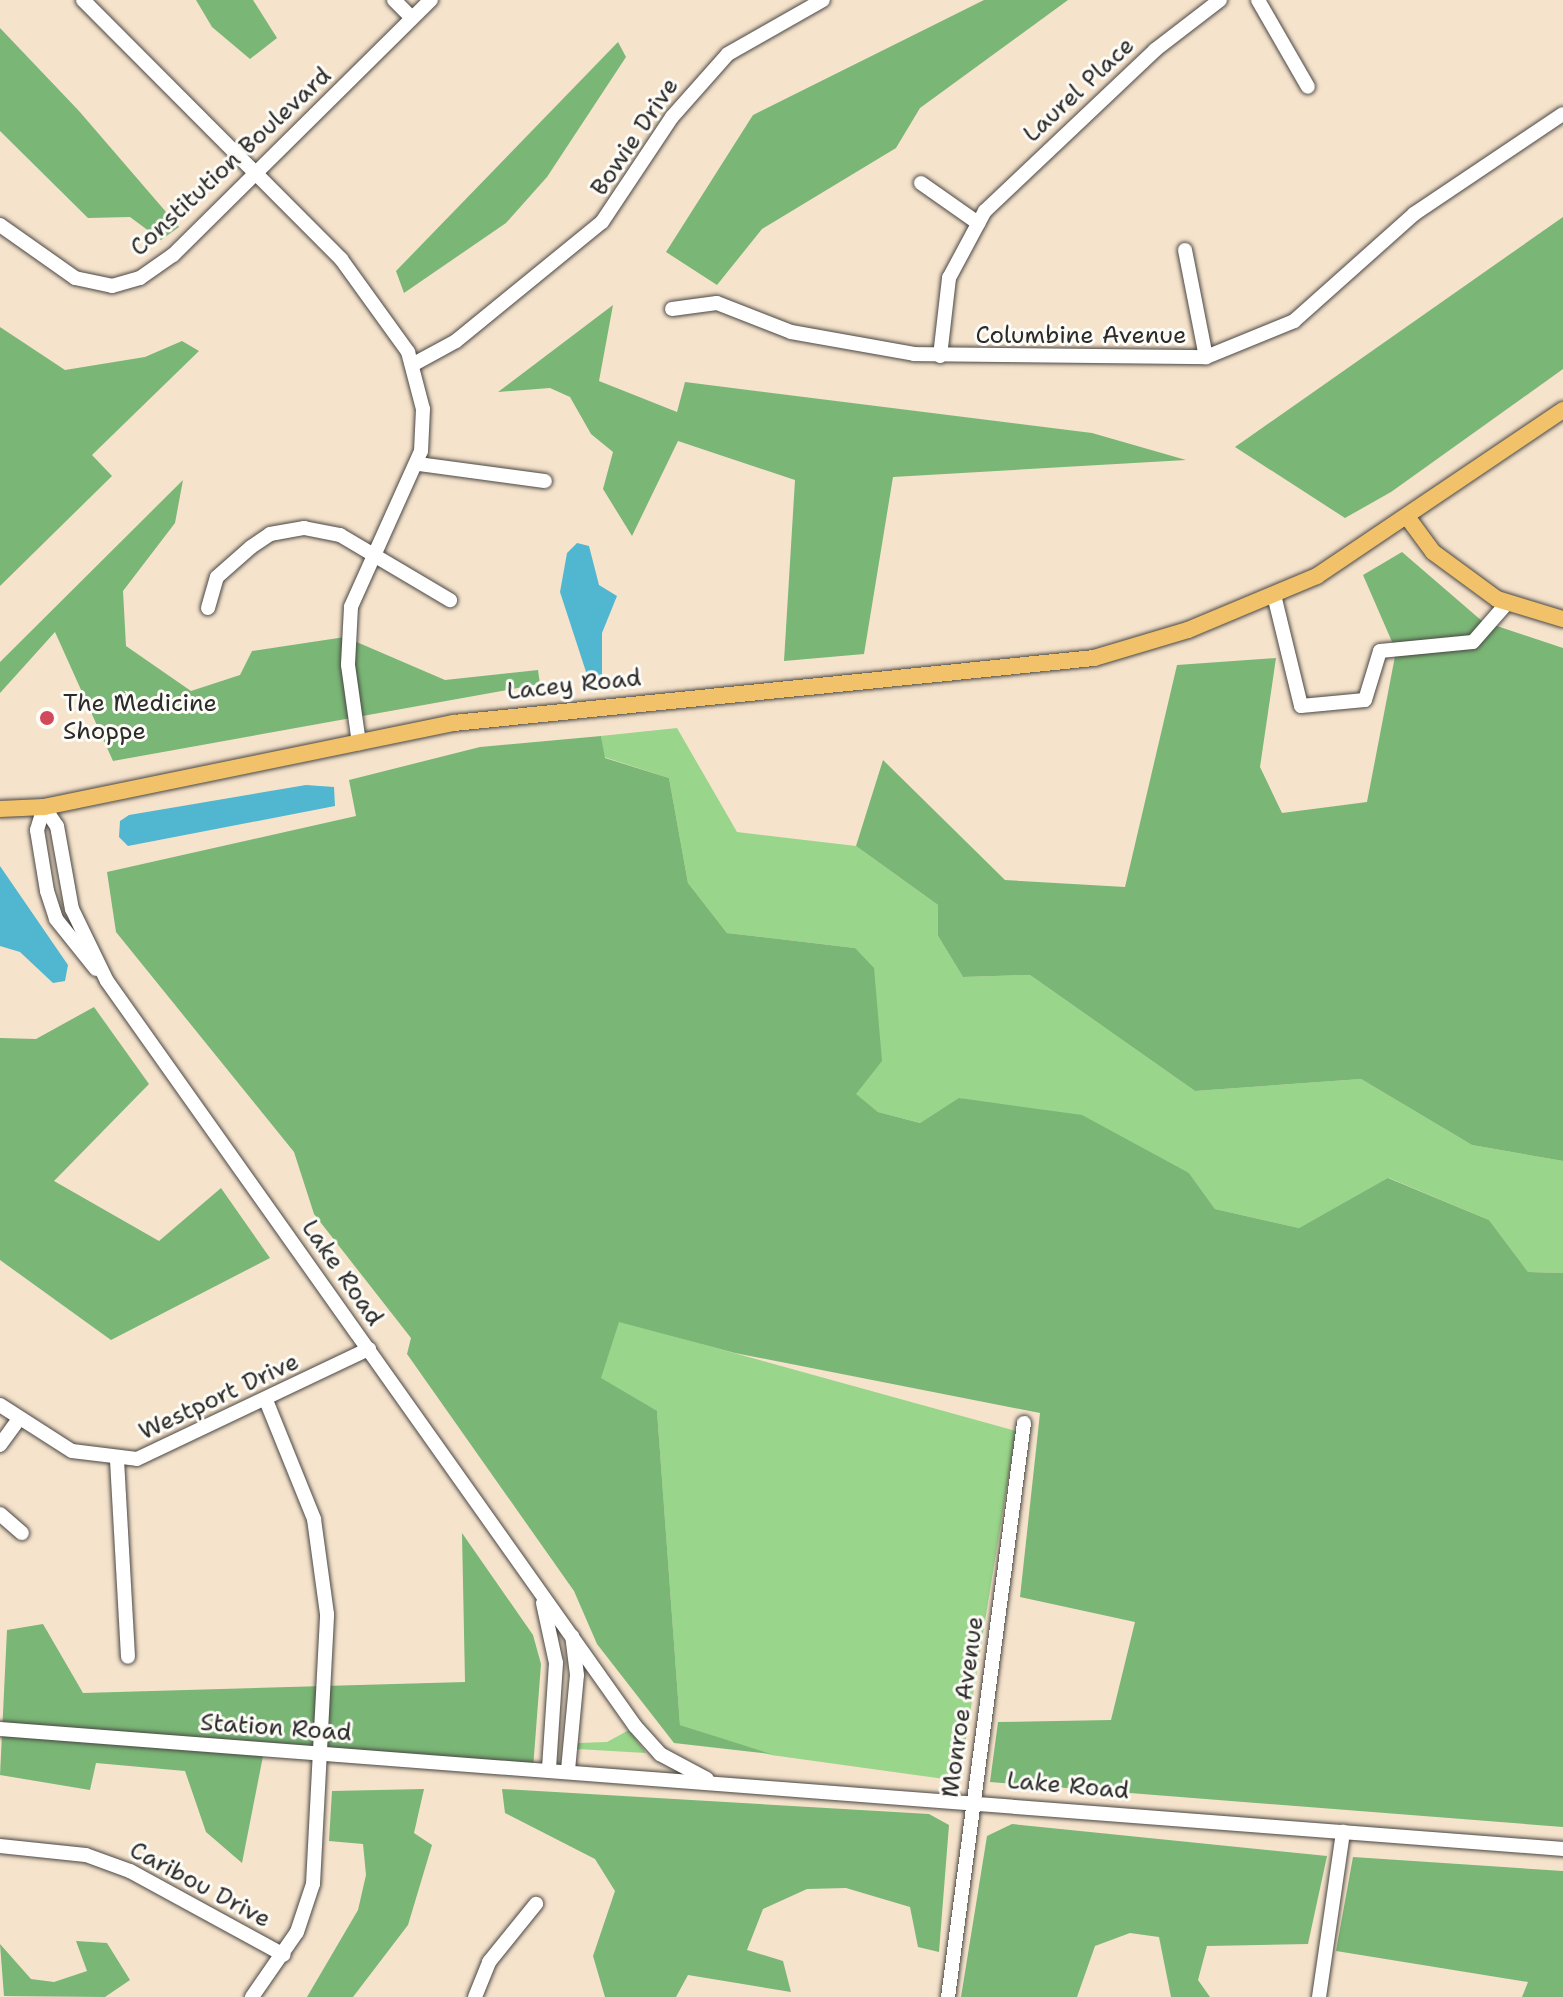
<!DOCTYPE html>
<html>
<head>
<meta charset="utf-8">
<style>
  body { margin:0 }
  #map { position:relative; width:1563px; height:1997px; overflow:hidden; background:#f6e3cc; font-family:"Shantell Sans",sans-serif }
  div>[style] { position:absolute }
  .green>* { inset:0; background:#99d58a }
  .forest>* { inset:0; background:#7ab676 }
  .water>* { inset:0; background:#51b6cf }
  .roads { filter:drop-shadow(0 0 2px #494743) drop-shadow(0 0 2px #494743) }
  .minor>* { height:14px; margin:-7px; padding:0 7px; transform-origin:7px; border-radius:7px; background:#fff }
  .major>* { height:16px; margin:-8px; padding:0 8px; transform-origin:8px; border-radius:8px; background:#f2c26a }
  .dots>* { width:22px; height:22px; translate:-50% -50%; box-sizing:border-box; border:4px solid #fdfcf7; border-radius:50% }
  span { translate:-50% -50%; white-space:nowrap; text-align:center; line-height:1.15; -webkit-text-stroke:6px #fdfcf7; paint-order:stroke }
  .street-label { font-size:24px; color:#2b2b2b }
  .poi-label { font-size:24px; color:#2b2b2b }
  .left { translate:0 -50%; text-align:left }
</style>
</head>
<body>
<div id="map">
  <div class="green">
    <i style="clip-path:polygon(677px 728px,737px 832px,856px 846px,938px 905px,938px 936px,963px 977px,1030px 975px,1195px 1091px,1361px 1079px,1472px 1145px,1563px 1161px,1563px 1273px,1528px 1272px,1489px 1220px,1389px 1178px,1299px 1228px,1215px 1209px,1189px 1173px,960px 1098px,920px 1123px,878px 1112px,855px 1094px,855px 948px,727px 933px,688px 883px,669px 778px,604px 757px,601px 736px)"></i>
    <i style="clip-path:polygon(618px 1321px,1016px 1431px,959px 1781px,771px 1755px,680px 1725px,657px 1412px,600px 1378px)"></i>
    <i style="clip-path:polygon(629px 1730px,646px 1753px,577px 1749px,578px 1743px,607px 1742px)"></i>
  </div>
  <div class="forest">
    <i style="clip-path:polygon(196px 0,253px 0,277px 38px,250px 59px,212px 27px)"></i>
    <i style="clip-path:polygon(984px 0,1068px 0,920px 108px,896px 148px,762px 229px,717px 285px,666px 252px,753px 115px)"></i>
    <i style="clip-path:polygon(0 28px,79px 111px,179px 227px,161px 240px,130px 217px,88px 218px,0 131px)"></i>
    <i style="clip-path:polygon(618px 42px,626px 57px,547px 177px,506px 223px,404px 293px,396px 271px)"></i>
    <i style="clip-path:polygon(1563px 217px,1563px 369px,1391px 492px,1345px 518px,1235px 447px)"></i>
    <i style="clip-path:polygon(613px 305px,599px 381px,677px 412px,685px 382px,1092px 433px,1186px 460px,893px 477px,864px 654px,784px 661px,795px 480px,678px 441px,632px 536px,603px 489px,613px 452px,591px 434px,570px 397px,550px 388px,498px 392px)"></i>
    <i style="clip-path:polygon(0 327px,65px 370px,145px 357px,182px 341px,199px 351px,92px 455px,112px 476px,0 586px)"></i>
    <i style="clip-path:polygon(183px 480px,175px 523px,123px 591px,126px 646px,191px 691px,240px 675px,252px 651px,345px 637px,445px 680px,538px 670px,540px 684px,113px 761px,55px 632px,0 693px,0 662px)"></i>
    <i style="clip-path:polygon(1402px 552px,1482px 621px,1563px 648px,1563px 1161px,1472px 1145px,1361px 1079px,1195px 1091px,1030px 975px,963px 977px,938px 936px,938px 905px,856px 846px,883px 760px,1005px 880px,1125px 887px,1177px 665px,1276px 658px,1260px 767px,1282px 813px,1367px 802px,1396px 651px,1363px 575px)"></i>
    <i style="clip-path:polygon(601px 736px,605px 758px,669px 778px,688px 883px,727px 933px,855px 948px,874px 968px,882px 1061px,856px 1094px,878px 1112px,920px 1123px,959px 1098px,1082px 1115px,1189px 1173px,1215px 1209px,1299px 1228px,1388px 1178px,1489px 1220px,1528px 1272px,1563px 1273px,1563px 1827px,990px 1782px,998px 1722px,1111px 1720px,1135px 1622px,1020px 1597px,1040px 1413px,735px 1353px,619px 1322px,601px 1378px,657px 1411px,680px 1725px,771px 1754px,674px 1743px,597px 1644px,574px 1591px,407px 1354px,411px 1338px,314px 1214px,294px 1152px,116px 932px,107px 872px,356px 816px,349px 780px,480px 747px)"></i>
    <i style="clip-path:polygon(94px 1007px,149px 1084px,54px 1181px,159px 1241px,221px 1188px,270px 1258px,111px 1340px,0 1260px,0 1038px,36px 1039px)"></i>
    <i style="clip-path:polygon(462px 1533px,533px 1635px,541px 1664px,533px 1769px,264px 1751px,242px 1863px,206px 1832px,185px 1771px,96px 1763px,90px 1790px,0 1775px,7px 1630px,43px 1624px,83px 1693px,465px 1682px)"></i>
    <i style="clip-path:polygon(424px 1789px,414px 1833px,432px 1845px,408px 1925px,353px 1997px,307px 1997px,358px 1910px,366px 1875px,363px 1844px,329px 1841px,332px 1791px)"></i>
    <i style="clip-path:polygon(502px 1789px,929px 1814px,949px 1825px,939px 1952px,918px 1947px,910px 1907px,846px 1888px,807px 1889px,763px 1909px,747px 1950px,783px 1961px,791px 1992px,688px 1975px,676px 1997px,605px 1997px,593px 1956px,615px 1891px,595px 1859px,505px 1813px)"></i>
    <i style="clip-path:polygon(1012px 1824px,1327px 1856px,1308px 1944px,1207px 1946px,1198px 1980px,1210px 1997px,1171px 1997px,1159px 1937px,1130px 1933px,1095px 1946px,1077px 1997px,961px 1997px,987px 1836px)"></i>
    <i style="clip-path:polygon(1353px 1857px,1563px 1871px,1563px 1997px,1522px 1997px,1528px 1982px,1336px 1951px)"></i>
    <i style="clip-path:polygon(76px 1941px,107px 1943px,130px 1980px,105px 1997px,4px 1996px,0 1944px,31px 1979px,54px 1982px,87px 1971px)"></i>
  </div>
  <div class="water">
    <i style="clip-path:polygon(577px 543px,589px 546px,599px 585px,617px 596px,602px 633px,602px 679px,589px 681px,560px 592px,567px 553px)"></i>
    <i style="clip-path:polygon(306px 785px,334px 787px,335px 806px,128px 846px,119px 837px,120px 821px,129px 815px)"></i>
    <i style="clip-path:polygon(0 866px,68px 965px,65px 981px,53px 983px,20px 952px,0 946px)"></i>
  </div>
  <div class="roads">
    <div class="minor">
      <i style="left:83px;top:0;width:366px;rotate:45.1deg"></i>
      <i style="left:341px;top:259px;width:115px;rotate:54.2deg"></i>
      <i style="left:408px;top:352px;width:59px;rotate:75.3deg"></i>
      <i style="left:423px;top:409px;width:42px;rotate:92.7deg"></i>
      <i style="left:421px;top:451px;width:171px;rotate:114.2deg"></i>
      <i style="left:351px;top:607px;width:58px;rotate:93deg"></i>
      <i style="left:348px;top:665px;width:79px;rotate:82deg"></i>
      <i style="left:394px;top:0;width:25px;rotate:45deg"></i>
      <i style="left:1258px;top:0;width:100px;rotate:60.1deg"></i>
      <i style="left:921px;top:183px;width:70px;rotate:35.1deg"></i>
      <i style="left:0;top:225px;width:92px;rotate:35.2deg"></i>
      <i style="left:75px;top:278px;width:38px;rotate:12deg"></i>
      <i style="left:112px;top:286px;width:29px;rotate:-16deg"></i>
      <i style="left:140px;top:278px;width:40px;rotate:-34.9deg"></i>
      <i style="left:173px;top:255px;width:363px;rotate:-44.7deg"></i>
      <i style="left:1185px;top:250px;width:109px;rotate:78.9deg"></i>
      <i style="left:672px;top:309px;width:45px;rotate:-7.6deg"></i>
      <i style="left:717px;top:303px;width:79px;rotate:21.4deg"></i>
      <i style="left:791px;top:332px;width:125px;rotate:10.1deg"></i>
      <i style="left:914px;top:354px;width:292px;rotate:0.6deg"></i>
      <i style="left:1206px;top:357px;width:95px;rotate:-22.2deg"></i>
      <i style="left:1294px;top:321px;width:161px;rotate:-41.7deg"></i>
      <i style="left:1414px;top:214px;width:179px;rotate:-33.9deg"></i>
      <i style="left:940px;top:356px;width:79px;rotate:-83.4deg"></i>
      <i style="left:949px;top:278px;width:76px;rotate:-61.8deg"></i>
      <i style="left:985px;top:211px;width:234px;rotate:-43.4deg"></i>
      <i style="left:1155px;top:50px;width:82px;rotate:-37.6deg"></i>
      <i style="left:412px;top:365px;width:50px;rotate:-28.6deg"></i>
      <i style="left:456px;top:341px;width:188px;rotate:-39.2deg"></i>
      <i style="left:602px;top:222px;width:126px;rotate:-56.3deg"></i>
      <i style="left:672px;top:117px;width:84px;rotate:-48.4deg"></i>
      <i style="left:728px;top:54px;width:109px;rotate:-29.6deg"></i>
      <i style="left:419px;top:464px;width:127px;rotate:7.7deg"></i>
      <i style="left:1274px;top:595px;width:114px;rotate:76.3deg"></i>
      <i style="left:1301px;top:706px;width:64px;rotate:-5.4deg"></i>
      <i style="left:1365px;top:700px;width:51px;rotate:-73deg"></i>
      <i style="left:1380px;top:651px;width:93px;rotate:-5.5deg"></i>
      <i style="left:1473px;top:642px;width:52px;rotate:-48.9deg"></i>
      <i style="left:208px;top:608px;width:32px;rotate:-74deg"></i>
      <i style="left:217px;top:577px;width:45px;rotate:-41.4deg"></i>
      <i style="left:251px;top:547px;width:23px;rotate:-34deg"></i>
      <i style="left:270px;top:534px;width:35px;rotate:-10deg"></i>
      <i style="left:304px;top:528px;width:37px;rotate:11deg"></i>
      <i style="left:340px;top:535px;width:128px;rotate:30.6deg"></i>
      <i style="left:44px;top:807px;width:23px;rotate:56deg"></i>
      <i style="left:57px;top:826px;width:84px;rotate:79.8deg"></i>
      <i style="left:72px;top:909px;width:80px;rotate:64.1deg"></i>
      <i style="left:107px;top:981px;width:913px;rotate:54.67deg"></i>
      <i style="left:635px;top:1726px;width:38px;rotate:48deg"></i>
      <i style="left:660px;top:1754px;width:53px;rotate:28deg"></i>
      <i style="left:44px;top:807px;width:24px;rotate:107deg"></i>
      <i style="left:37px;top:830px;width:62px;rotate:80.7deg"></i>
      <i style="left:47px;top:891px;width:29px;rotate:72deg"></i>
      <i style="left:56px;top:919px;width:64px;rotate:51.3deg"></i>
      <i style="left:0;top:1405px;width:85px;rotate:32.6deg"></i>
      <i style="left:72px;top:1451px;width:65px;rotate:7deg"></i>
      <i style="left:137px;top:1459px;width:257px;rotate:-25.4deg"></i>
      <i style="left:0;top:1445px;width:32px;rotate:-54deg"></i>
      <i style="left:117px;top:1460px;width:197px;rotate:86.8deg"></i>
      <i style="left:0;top:1514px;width:29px;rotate:41deg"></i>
      <i style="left:543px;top:1603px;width:61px;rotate:77.8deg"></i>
      <i style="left:556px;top:1663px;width:106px;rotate:93.8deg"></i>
      <i style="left:0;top:1729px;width:1568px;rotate:4.39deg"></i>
      <i style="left:568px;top:1770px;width:95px;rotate:-84.6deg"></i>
      <i style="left:577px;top:1675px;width:39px;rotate:-97deg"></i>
      <i style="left:0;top:1846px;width:86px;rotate:6deg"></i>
      <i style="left:86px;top:1855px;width:47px;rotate:20deg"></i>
      <i style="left:130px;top:1871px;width:175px;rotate:28.6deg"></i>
      <i style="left:252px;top:1997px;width:79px;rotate:-55.3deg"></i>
      <i style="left:297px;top:1932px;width:51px;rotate:-71.6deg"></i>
      <i style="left:313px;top:1884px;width:270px;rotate:-87deg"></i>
      <i style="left:327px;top:1614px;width:96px;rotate:-97.8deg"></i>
      <i style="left:314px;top:1519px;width:128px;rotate:-112deg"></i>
      <i style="left:475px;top:1997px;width:38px;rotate:-68deg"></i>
      <i style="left:489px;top:1962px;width:75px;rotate:-51deg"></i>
      <i style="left:948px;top:1997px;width:579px;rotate:-82.46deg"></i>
      <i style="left:1319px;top:1997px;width:167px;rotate:-81.7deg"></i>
    </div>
    <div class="major">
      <i style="left:1408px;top:518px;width:42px;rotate:53.7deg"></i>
      <i style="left:1433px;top:552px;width:79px;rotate:36.3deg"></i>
      <i style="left:1497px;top:599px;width:69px;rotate:16.9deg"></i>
      <i style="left:0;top:809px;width:44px;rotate:-2.6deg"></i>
      <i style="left:44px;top:807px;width:419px;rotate:-11.6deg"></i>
      <i style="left:454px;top:723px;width:643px;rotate:-5.8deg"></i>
      <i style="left:1094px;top:658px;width:98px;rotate:-16.6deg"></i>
      <i style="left:1188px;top:630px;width:140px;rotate:-22.7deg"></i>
      <i style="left:1317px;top:576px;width:297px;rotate:-34deg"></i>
    </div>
  </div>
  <div class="dots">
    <i style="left:47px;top:718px;background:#d1495b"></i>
  </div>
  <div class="street-label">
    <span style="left:1079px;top:90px;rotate:-43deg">Laurel Place</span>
    <span style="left:635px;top:137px;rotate:-56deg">Bowie Drive</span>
    <span style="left:231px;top:162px;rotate:-43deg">Constitution Boulevard</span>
    <span style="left:1081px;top:336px">Columbine Avenue</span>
    <span style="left:574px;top:685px;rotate:-6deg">Lacey Road</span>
    <span style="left:342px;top:1273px;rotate:55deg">Lake Road</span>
    <span style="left:219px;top:1397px;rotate:-25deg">Westport Drive</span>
    <span style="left:963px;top:1707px;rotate:-82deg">Monroe Avenue</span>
    <span style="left:276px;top:1728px;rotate:4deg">Station Road</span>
    <span style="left:1068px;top:1786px;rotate:5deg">Lake Road</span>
    <span style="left:200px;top:1885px;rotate:28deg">Caribou Drive</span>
  </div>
  <div class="poi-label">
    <span class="left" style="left:63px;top:718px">The Medicine<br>Shoppe</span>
  </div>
</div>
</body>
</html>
